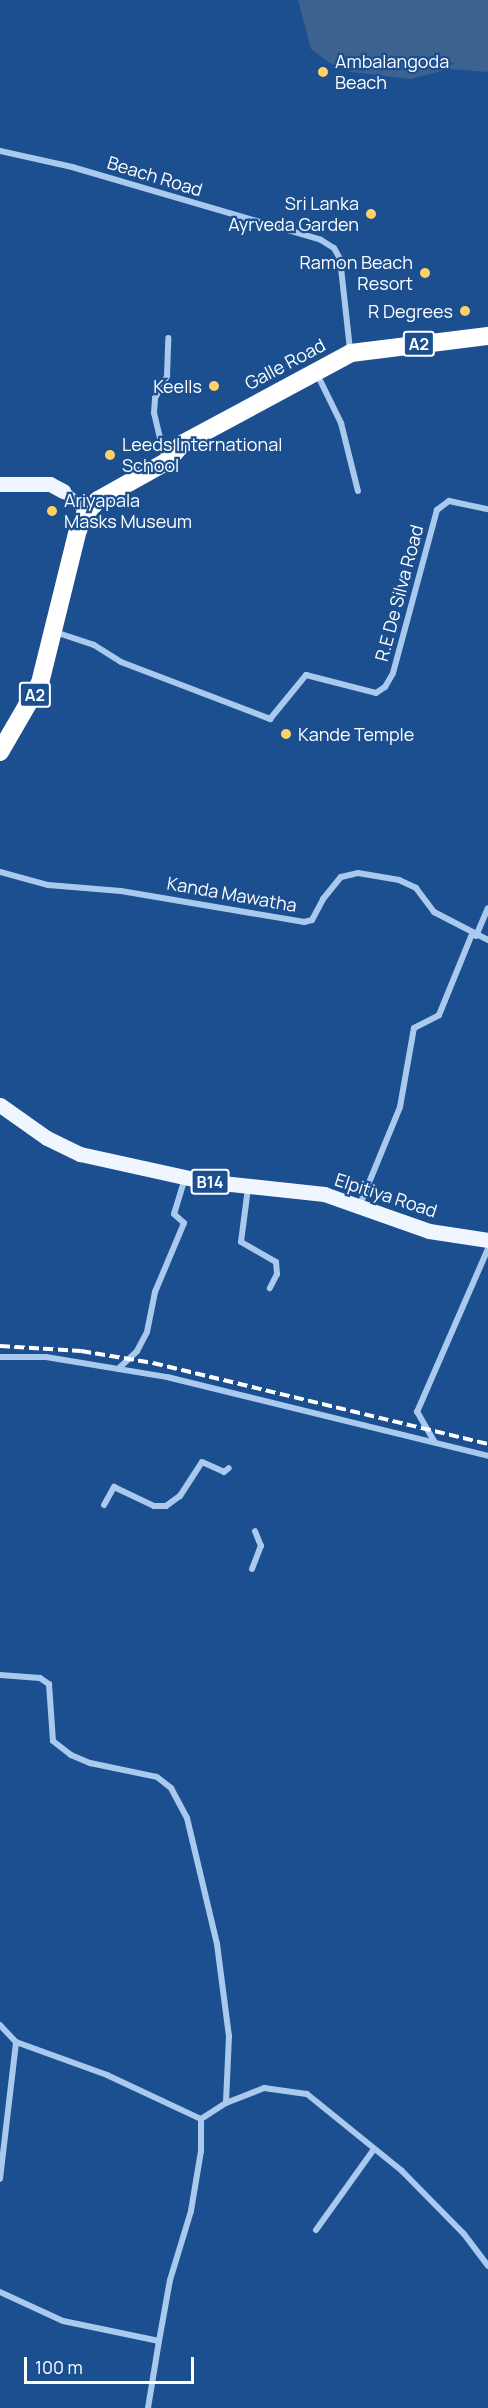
<!DOCTYPE html>
<html>
<head>
<meta charset="utf-8">
<style>
  body { margin:0 }
  #map { position:relative; width:488px; height:2408px; overflow:hidden; background:#1b4f8f; font-family:Manrope,sans-serif }
  div>[style] { position:absolute }
  .water>* { inset:0; background:#3c6290 }
  .street>* { height:6px; margin:-3px; padding:0 3px; transform-origin:3px; border-radius:3px; background:#a9c9ee }
  .secondary>* { height:12px; margin:-6px; padding:0 6px; transform-origin:6px; border-radius:6px; background:#d6e6fa }
  .primary>* { height:15px; margin:-7.5px; padding:0 7.5px; transform-origin:7.5px; border-radius:7.5px; background:#f0f6ff }
  .highway>* { height:18px; margin:-9px; padding:0 9px; transform-origin:9px; border-radius:9px; background:#fff }
  .rail>* { height:4px; margin-top:-2px; transform-origin:0; background:repeating-linear-gradient(90deg,#fff 0 10px,transparent 0 14.5px) }
  .dots>* { width:16px; height:16px; translate:-50% -50%; box-sizing:border-box; border:3px solid #1b4f8f; border-radius:50% }
  span { translate:-50% -50%; white-space:nowrap; text-align:center; line-height:1.15; -webkit-text-stroke:4.5px #1b4f8f; paint-order:stroke }
  .shield-label span { padding:2px 4px; background:#1b4f8f; border:2px solid; border-radius:4px; -webkit-text-stroke-width:0 }
  .shield-label { font-size:16px; color:#fff; font-weight:700 }
  .poi-label { font-size:18px; color:#fff }
  .left { translate:0 -50%; text-align:left }
  .right { translate:-100% -50%; text-align:right }
  .street-label { font-size:18px; color:#fff }
  .scale { position:absolute; left:24px; top:2357px; width:170px; height:27px; box-sizing:border-box; border:3px solid #fff; border-top:0; padding-left:8px; font-size:18px; line-height:21px; white-space:nowrap; color:#fff; -webkit-text-stroke:4px #1b4f8f; paint-order:stroke }
</style>
</head>
<body>
<div id="map">
  <div class="water">
    <i style="clip-path:polygon(298px 0,488px 0,488px 72px,449px 69px,410px 79px,351px 72px,328px 62px,311px 49px)"></i>
  </div>
  <div class="street">
    <i style="left:0;top:151px;width:74px;rotate:12.5deg"></i>
    <i style="left:72px;top:167px;width:259px;rotate:16.3deg"></i>
    <i style="left:321px;top:240px;width:15px;rotate:32deg"></i>
    <i style="left:334px;top:248px;width:13px;rotate:61deg"></i>
    <i style="left:340px;top:259px;width:92px;rotate:83.7deg"></i>
    <i style="left:317px;top:374px;width:55px;rotate:63.9deg"></i>
    <i style="left:341px;top:423px;width:70px;rotate:76deg"></i>
    <i style="left:165px;top:459px;width:47px;rotate:-103.4deg"></i>
    <i style="left:154px;top:413px;width:15px;rotate:-86deg"></i>
    <i style="left:155px;top:398px;width:25px;rotate:-61deg"></i>
    <i style="left:167px;top:376px;width:38px;rotate:-88deg"></i>
    <i style="left:55px;top:632px;width:41px;rotate:18.4deg"></i>
    <i style="left:94px;top:645px;width:32px;rotate:32deg"></i>
    <i style="left:121px;top:662px;width:160px;rotate:20.9deg"></i>
    <i style="left:270px;top:719px;width:57px;rotate:-50.7deg"></i>
    <i style="left:306px;top:675px;width:72px;rotate:14.4deg"></i>
    <i style="left:376px;top:693px;width:11px;rotate:-34deg"></i>
    <i style="left:385px;top:687px;width:16px;rotate:-60deg"></i>
    <i style="left:393px;top:673px;width:169px;rotate:-74.9deg"></i>
    <i style="left:437px;top:510px;width:15px;rotate:-37deg"></i>
    <i style="left:449px;top:501px;width:40px;rotate:12deg"></i>
    <i style="left:0;top:872px;width:50px;rotate:15.2deg"></i>
    <i style="left:48px;top:885px;width:73px;rotate:4.7deg"></i>
    <i style="left:121px;top:891px;width:186px;rotate:9.6deg"></i>
    <i style="left:304px;top:922px;width:8px;rotate:-14deg"></i>
    <i style="left:312px;top:920px;width:24px;rotate:-62deg"></i>
    <i style="left:323px;top:899px;width:28px;rotate:-51deg"></i>
    <i style="left:341px;top:877px;width:17px;rotate:-13deg"></i>
    <i style="left:358px;top:873px;width:42px;rotate:9.7deg"></i>
    <i style="left:399px;top:880px;width:19px;rotate:25deg"></i>
    <i style="left:416px;top:888px;width:30px;rotate:53deg"></i>
    <i style="left:434px;top:912px;width:61px;rotate:27.4deg"></i>
    <i style="left:476px;top:936px;width:30px;rotate:-67deg"></i>
    <i style="left:248px;top:1188px;width:54px;rotate:97.4deg"></i>
    <i style="left:241px;top:1242px;width:40px;rotate:29.7deg"></i>
    <i style="left:276px;top:1262px;width:12px;rotate:85deg"></i>
    <i style="left:277px;top:1274px;width:16px;rotate:117deg"></i>
    <i style="left:359px;top:1207px;width:108px;rotate:-67.7deg"></i>
    <i style="left:400px;top:1107px;width:80px;rotate:-80deg"></i>
    <i style="left:414px;top:1028px;width:28px;rotate:-27deg"></i>
    <i style="left:439px;top:1015px;width:87px;rotate:-67.8deg"></i>
    <i style="left:0;top:1357px;width:46px"></i>
    <i style="left:46px;top:1357px;width:123px;rotate:9.4deg"></i>
    <i style="left:167px;top:1377px;width:331px;rotate:13.8deg"></i>
    <i style="left:118px;top:1369px;width:26px;rotate:-43deg"></i>
    <i style="left:137px;top:1351px;width:21px;rotate:-62deg"></i>
    <i style="left:147px;top:1332px;width:41px;rotate:-78.7deg"></i>
    <i style="left:155px;top:1292px;width:75px;rotate:-67.2deg"></i>
    <i style="left:184px;top:1223px;width:13px;rotate:-138deg"></i>
    <i style="left:174px;top:1214px;width:38px;rotate:-73deg"></i>
    <i style="left:434px;top:1441px;width:34px;rotate:-120deg"></i>
    <i style="left:417px;top:1412px;width:178px;rotate:-66.5deg"></i>
    <i style="left:104px;top:1505px;width:21px;rotate:-61deg"></i>
    <i style="left:114px;top:1487px;width:44px;rotate:25.4deg"></i>
    <i style="left:154px;top:1506px;width:12px"></i>
    <i style="left:166px;top:1506px;width:17px;rotate:-36deg"></i>
    <i style="left:180px;top:1496px;width:40px;rotate:-57.1deg"></i>
    <i style="left:202px;top:1462px;width:24px;rotate:24deg"></i>
    <i style="left:224px;top:1472px;width:6px;rotate:-39deg"></i>
    <i style="left:252px;top:1569px;width:25px;rotate:-69deg"></i>
    <i style="left:261px;top:1546px;width:16px;rotate:-112deg"></i>
    <i style="left:0;top:1675px;width:40px;rotate:4.3deg"></i>
    <i style="left:40px;top:1678px;width:11px;rotate:34deg"></i>
    <i style="left:49px;top:1684px;width:57px;rotate:86deg"></i>
    <i style="left:53px;top:1741px;width:23px;rotate:38deg"></i>
    <i style="left:71px;top:1755px;width:21px;rotate:23deg"></i>
    <i style="left:90px;top:1763px;width:68px;rotate:11.8deg"></i>
    <i style="left:157px;top:1777px;width:18px;rotate:38deg"></i>
    <i style="left:171px;top:1788px;width:34px;rotate:62deg"></i>
    <i style="left:187px;top:1818px;width:130px;rotate:76.6deg"></i>
    <i style="left:217px;top:1944px;width:93px;rotate:82.6deg"></i>
    <i style="left:229px;top:2036px;width:67px;rotate:92.6deg"></i>
    <i style="left:0;top:2025px;width:23px;rotate:47deg"></i>
    <i style="left:16px;top:2042px;width:97px;rotate:19.9deg"></i>
    <i style="left:107px;top:2075px;width:104px;rotate:25.1deg"></i>
    <i style="left:201px;top:2119px;width:32px;rotate:90deg"></i>
    <i style="left:201px;top:2151px;width:61px;rotate:99.5deg"></i>
    <i style="left:191px;top:2211px;width:72px;rotate:106.9deg"></i>
    <i style="left:170px;top:2280px;width:62px;rotate:100.2deg"></i>
    <i style="left:159px;top:2341px;width:98px;rotate:-168.2deg"></i>
    <i style="left:63px;top:2321px;width:69px;rotate:-155.3deg"></i>
    <i style="left:201px;top:2119px;width:30px;rotate:-33deg"></i>
    <i style="left:226px;top:2103px;width:41px;rotate:-21.5deg"></i>
    <i style="left:264px;top:2088px;width:43px;rotate:7.9deg"></i>
    <i style="left:307px;top:2094px;width:122px;rotate:39deg"></i>
    <i style="left:402px;top:2171px;width:88px;rotate:45.5deg"></i>
    <i style="left:464px;top:2234px;width:40px;rotate:53deg"></i>
    <i style="left:0;top:2179px;width:138px;rotate:-83.3deg"></i>
    <i style="left:316px;top:2230px;width:100px;rotate:-54.4deg"></i>
    <i style="left:148px;top:2408px;width:68px;rotate:-80.7deg"></i>
  </div>
  <div class="secondary">
    <i style="left:63px;top:491px;width:20px;rotate:41deg"></i>
  </div>
  <div class="primary">
    <i style="left:0;top:484px;width:50px"></i>
    <i style="left:50px;top:484px;width:15px;rotate:28deg"></i>
    <i style="left:0;top:1105px;width:57px;rotate:35.1deg"></i>
    <i style="left:47px;top:1138px;width:37px;rotate:26deg"></i>
    <i style="left:80px;top:1154px;width:126px;rotate:12.4deg"></i>
    <i style="left:203px;top:1181px;width:122px;rotate:6.1deg"></i>
    <i style="left:324px;top:1194px;width:111px;rotate:19.4deg"></i>
    <i style="left:429px;top:1231px;width:60px;rotate:8.7deg"></i>
  </div>
  <div class="highway">
    <i style="left:0;top:752px;width:80px;rotate:-59.9deg"></i>
    <i style="left:40px;top:683px;width:158px;rotate:-76.1deg"></i>
    <i style="left:78px;top:530px;width:17px;rotate:-66deg"></i>
    <i style="left:85px;top:514px;width:19px;rotate:-47deg"></i>
    <i style="left:98px;top:500px;width:78px;rotate:-29.2deg"></i>
    <i style="left:166px;top:462px;width:24px;rotate:-48deg"></i>
    <i style="left:182px;top:444px;width:192px;rotate:-28.3deg"></i>
    <i style="left:351px;top:353px;width:138px;rotate:-7.1deg"></i>
  </div>
  <div class="rail">
    <i style="left:0;top:1346px;width:81px;rotate:3.5deg"></i>
    <i style="left:81px;top:1351px;width:73px;rotate:9.5deg"></i>
    <i style="left:153px;top:1363px;width:345px;rotate:13.6deg"></i>
  </div>
  <div class="dots">
    <i style="left:323px;top:72px;background:#ffd166"></i>
    <i style="left:371px;top:214px;background:#ffd166"></i>
    <i style="left:425px;top:273px;background:#ffd166"></i>
    <i style="left:465px;top:311px;background:#ffd166"></i>
    <i style="left:214px;top:386px;background:#ffd166"></i>
    <i style="left:110px;top:455px;background:#ffd166"></i>
    <i style="left:52px;top:511px;background:#ffd166"></i>
    <i style="left:286px;top:734px;background:#ffd166"></i>
  </div>
  <div class="shield-label">
    <span style="left:419px;top:344px">A2</span>
    <span style="left:35px;top:695px">A2</span>
    <span style="left:210px;top:1182px">B14</span>
  </div>
  <div class="poi-label">
    <span class="left" style="left:335px;top:72px">Ambalangoda<br>Beach</span>
    <span class="right" style="left:359px;top:214px">Sri Lanka<br>Ayrveda Garden</span>
    <span class="right" style="left:413px;top:273px">Ramon Beach<br>Resort</span>
    <span class="right" style="left:453px;top:311px">R Degrees</span>
    <span class="right" style="left:202px;top:386px">Keells</span>
    <span class="left" style="left:122px;top:455px">Leeds International<br>School</span>
    <span class="left" style="left:64px;top:511px">Ariyapala<br>Masks Museum</span>
    <span class="left" style="left:298px;top:734px">Kande Temple</span>
  </div>
  <div class="street-label">
    <span style="left:155px;top:176px;rotate:17deg">Beach Road</span>
    <span style="left:285px;top:364px;rotate:-28deg">Galle Road</span>
    <span style="left:399px;top:593px;rotate:-75deg">R.E De Silva Road</span>
    <span style="left:232px;top:894px;rotate:10deg">Kanda Mawatha</span>
    <span style="left:386px;top:1195px;rotate:18deg">Elpitiya Road</span>
  </div>
  <div class="scale">100 m</div>
</div>
</body>
</html>
